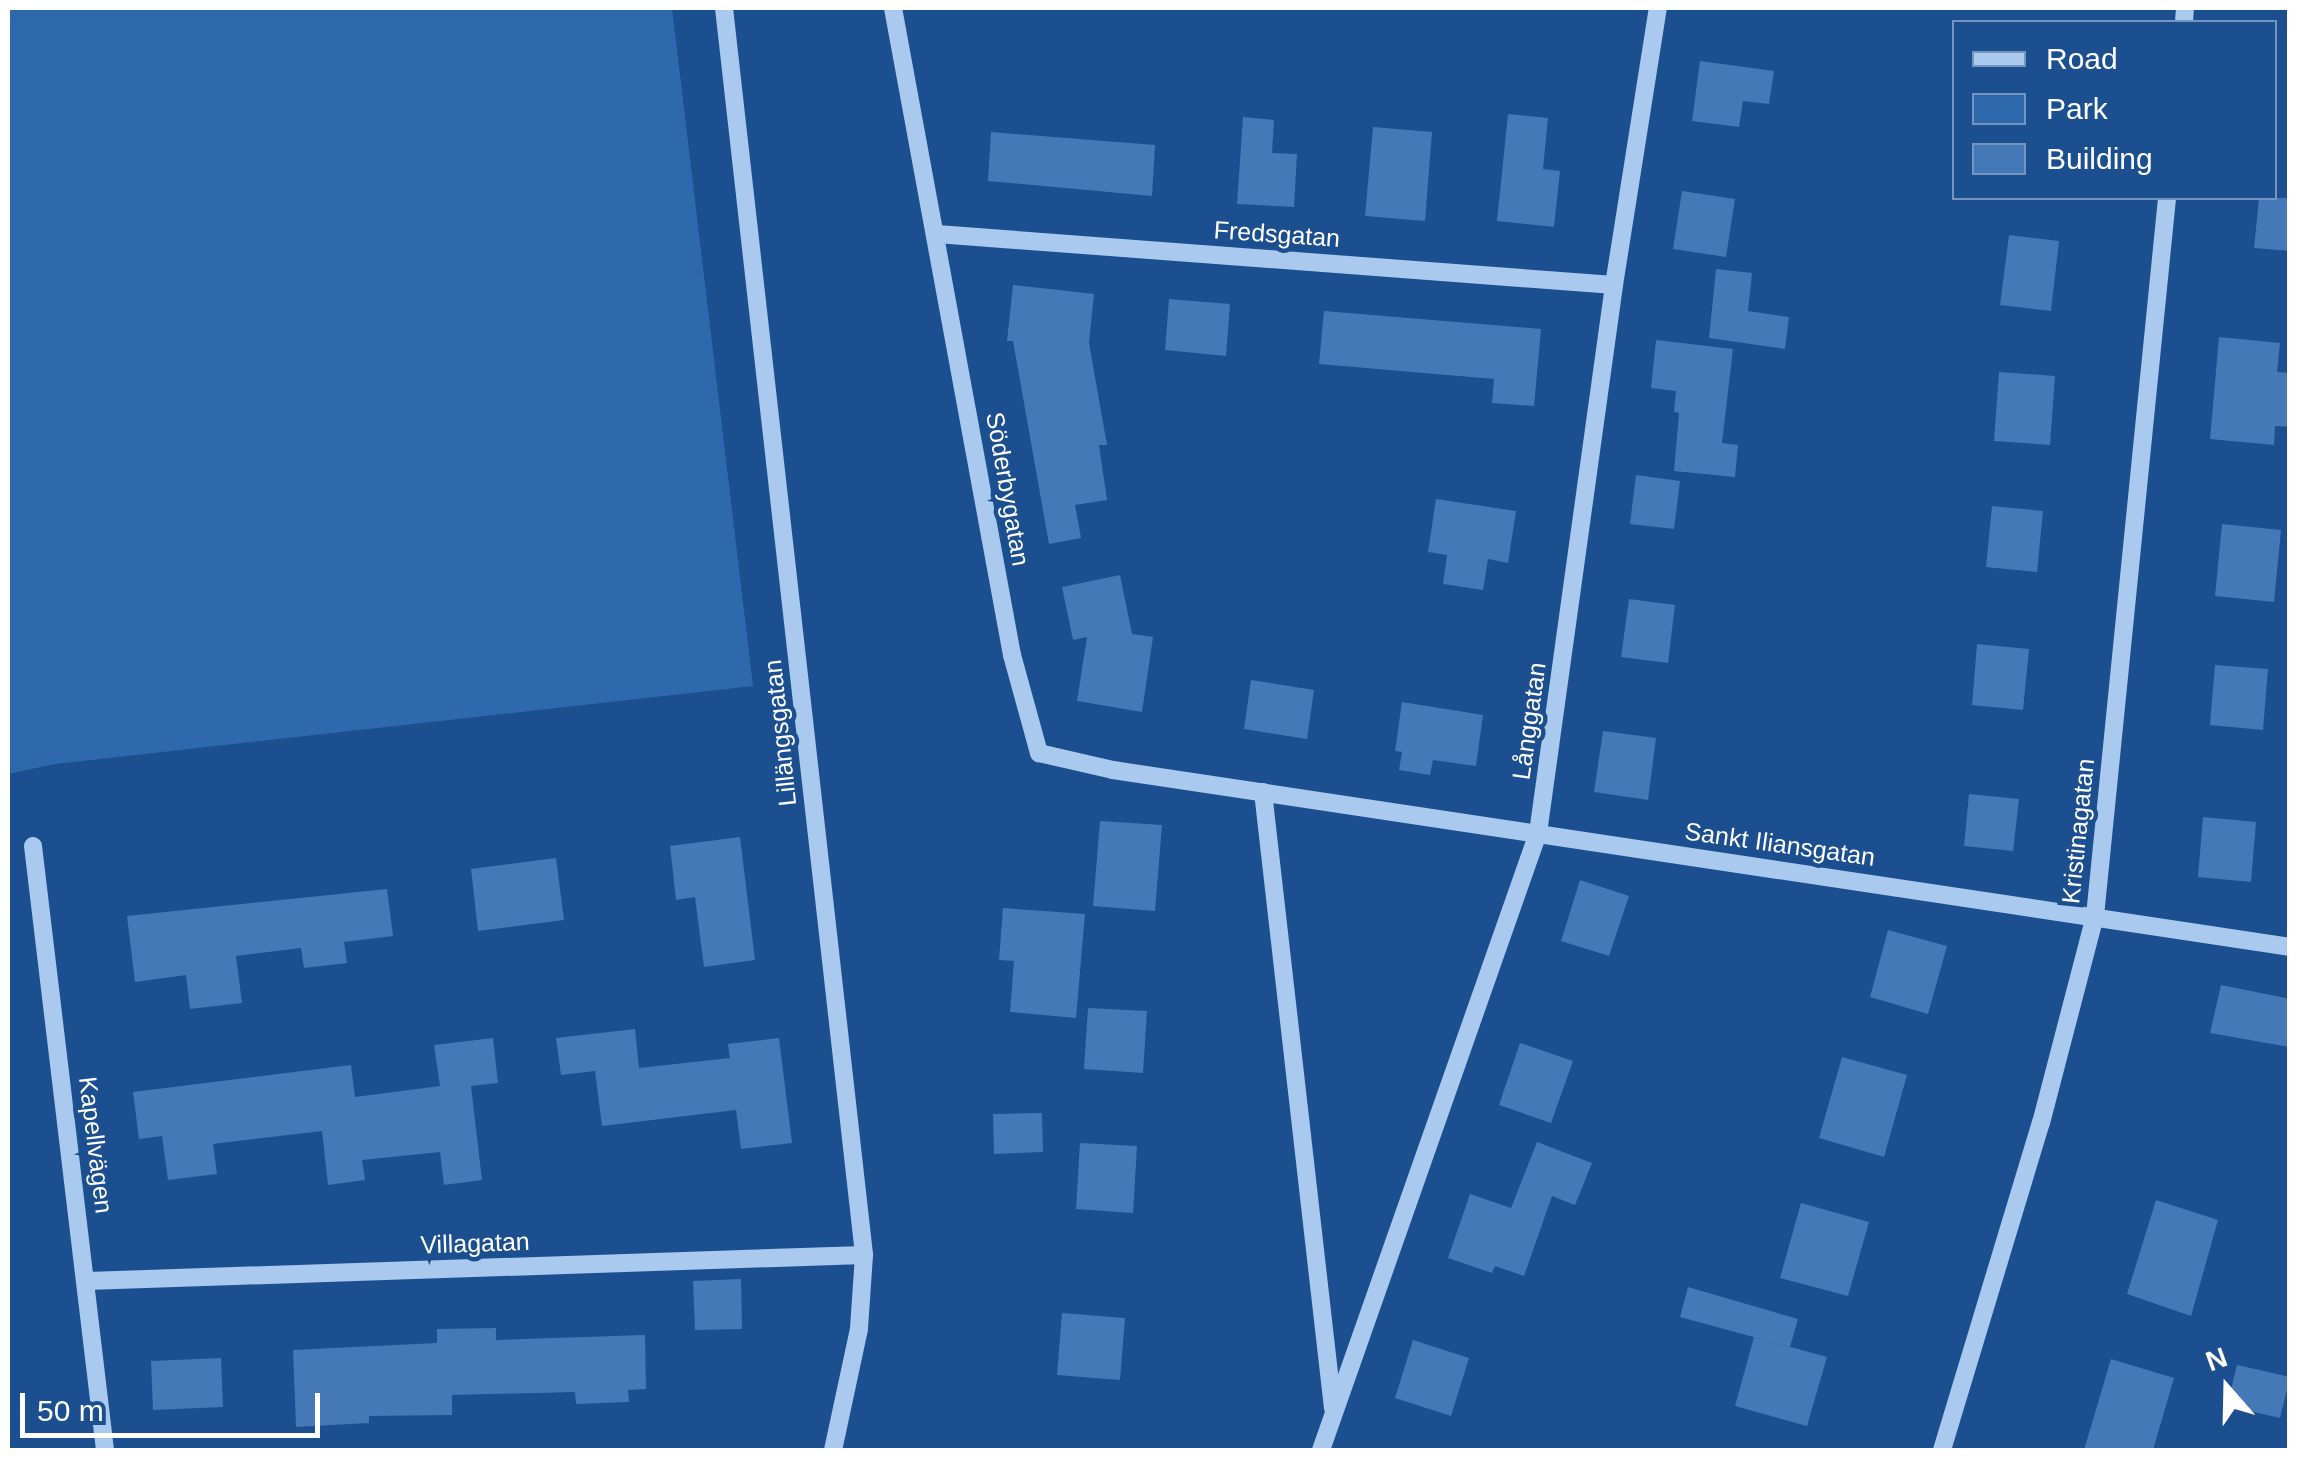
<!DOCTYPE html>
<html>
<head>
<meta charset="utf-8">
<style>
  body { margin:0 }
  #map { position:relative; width:2297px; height:1458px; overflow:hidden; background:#1b4f8f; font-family:Helvetica,sans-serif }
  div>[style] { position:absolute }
  .green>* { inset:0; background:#2e69ad }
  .building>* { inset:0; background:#4478b7 }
  .minor>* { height:18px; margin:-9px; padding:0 9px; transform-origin:9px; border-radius:9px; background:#a9c9ee }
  span { translate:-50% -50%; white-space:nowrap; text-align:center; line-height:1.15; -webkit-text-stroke:9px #1b4f8f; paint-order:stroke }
  .street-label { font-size:25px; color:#fff }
  .frame { position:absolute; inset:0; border:10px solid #fff; pointer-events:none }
  .legend { position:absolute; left:1952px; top:20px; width:325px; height:180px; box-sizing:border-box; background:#1b4f8f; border:2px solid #7695bc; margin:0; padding:12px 18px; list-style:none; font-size:30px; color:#fff }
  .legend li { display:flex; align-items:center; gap:20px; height:50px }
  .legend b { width:50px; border:2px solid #7695bc }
  .north { position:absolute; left:2177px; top:1338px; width:100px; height:100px; -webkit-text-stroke:8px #1b4f8f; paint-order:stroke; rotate:340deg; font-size:28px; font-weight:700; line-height:40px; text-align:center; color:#fff }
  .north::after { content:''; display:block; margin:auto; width:35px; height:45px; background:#fff; clip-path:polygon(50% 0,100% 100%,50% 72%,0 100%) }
  .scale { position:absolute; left:20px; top:1393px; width:300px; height:45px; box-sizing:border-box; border:5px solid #fff; border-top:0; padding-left:12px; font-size:30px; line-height:35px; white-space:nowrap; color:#fff; -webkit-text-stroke:8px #1b4f8f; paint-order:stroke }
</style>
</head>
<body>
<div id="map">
  <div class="green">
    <i style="clip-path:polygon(8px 8px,672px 8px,753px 686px,55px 764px,8px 774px)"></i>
  </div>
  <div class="building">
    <i style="clip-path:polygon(1700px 61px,1774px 71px,1769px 104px,1743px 101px,1739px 127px,1692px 121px)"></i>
    <i style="clip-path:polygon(1508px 114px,1548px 118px,1543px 169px,1560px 171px,1554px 227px,1497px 221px)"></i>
    <i style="clip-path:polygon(1243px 117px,1274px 120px,1272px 153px,1297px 154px,1294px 207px,1237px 204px)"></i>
    <i style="clip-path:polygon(1373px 127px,1432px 132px,1425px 221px,1365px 216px)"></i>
    <i style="clip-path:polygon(991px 132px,1155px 145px,1152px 196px,988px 181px)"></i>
    <i style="clip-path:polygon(1682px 191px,1735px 199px,1726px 257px,1673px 249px)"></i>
    <i style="clip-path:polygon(2259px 198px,2290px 198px,2290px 251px,2254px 248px)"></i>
    <i style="clip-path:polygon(2009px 235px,2059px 241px,2051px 311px,2000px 305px)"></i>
    <i style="clip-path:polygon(1716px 269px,1752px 273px,1748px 311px,1789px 317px,1785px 349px,1709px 338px)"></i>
    <i style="clip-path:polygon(1013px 285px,1094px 294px,1089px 343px,1107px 445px,1099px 445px,1107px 500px,1075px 505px,1081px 538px,1049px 544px,1013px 341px,1007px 341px)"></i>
    <i style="clip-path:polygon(1169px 299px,1230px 304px,1226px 356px,1165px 350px)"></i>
    <i style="clip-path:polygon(1324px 311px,1541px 329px,1534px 406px,1492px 403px,1494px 379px,1319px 364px)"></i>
    <i style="clip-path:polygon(2219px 337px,2280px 343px,2277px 372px,2290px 373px,2290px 427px,2275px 426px,2274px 445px,2210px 439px)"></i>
    <i style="clip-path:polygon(1656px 340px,1733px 349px,1722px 443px,1738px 445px,1735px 477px,1674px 471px,1679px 413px,1674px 412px,1676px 391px,1651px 388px)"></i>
    <i style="clip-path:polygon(1999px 372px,2055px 376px,2050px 445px,1994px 441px)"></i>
    <i style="clip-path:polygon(1636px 475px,1680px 481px,1674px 529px,1630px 524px)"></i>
    <i style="clip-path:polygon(1436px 499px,1516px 511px,1508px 563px,1488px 559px,1483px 590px,1443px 584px,1447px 555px,1428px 552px)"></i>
    <i style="clip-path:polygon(1992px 506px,2043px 511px,2037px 572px,1986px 567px)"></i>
    <i style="clip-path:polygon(2222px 524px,2281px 530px,2274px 602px,2215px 596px)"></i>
    <i style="clip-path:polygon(1120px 575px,1132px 634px,1153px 637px,1142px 712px,1077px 701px,1087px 637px,1073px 640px,1062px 587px)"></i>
    <i style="clip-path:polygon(1629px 599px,1675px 605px,1668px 663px,1621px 657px)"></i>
    <i style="clip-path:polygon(1977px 644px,2029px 649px,2023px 710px,1972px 705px)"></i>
    <i style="clip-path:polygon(2215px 665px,2268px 669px,2263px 730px,2210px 725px)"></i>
    <i style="clip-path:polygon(1251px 680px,1314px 690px,1307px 739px,1244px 729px)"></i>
    <i style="clip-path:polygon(1402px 702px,1483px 715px,1476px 766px,1433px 760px,1430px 775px,1399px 770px,1402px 752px,1395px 751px)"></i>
    <i style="clip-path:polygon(1603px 731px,1656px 738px,1648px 800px,1594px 792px)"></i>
    <i style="clip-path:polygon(1969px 794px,2019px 799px,2013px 851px,1964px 846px)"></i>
    <i style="clip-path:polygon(2203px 817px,2256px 822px,2251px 882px,2198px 877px)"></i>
    <i style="clip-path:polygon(1100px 821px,1162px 825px,1155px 911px,1093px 906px)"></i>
    <i style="clip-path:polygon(740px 837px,755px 960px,704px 967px,695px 897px,676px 900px,670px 846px)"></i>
    <i style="clip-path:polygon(556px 858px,564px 920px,478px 931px,471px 869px)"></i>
    <i style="clip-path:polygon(1580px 880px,1629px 896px,1609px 956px,1561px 941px)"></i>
    <i style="clip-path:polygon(387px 889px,393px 936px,344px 942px,347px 963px,304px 968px,301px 948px,236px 956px,242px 1003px,190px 1009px,186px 975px,135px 982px,127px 916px)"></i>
    <i style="clip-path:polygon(1003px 908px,1085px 914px,1076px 1018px,1010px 1012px,1014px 961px,999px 960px)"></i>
    <i style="clip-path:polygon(1888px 930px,1947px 946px,1928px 1014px,1870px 997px)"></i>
    <i style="clip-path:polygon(2221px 985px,2290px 999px,2290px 1047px,2210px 1033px)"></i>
    <i style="clip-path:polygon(1088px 1008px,1147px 1011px,1143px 1073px,1084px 1069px)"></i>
    <i style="clip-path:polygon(635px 1029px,639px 1068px,730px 1058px,728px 1044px,779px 1038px,792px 1143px,741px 1149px,736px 1110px,602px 1126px,595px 1071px,561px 1075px,556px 1038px)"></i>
    <i style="clip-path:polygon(493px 1038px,498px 1083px,471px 1086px,482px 1180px,444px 1185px,440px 1152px,362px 1160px,365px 1180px,328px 1185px,322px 1131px,213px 1144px,217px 1174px,168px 1180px,162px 1136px,139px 1139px,133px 1092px,351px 1065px,355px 1097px,440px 1086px,434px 1045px)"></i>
    <i style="clip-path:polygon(1520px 1043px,1573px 1061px,1551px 1123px,1499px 1105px)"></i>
    <i style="clip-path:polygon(1842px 1057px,1907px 1075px,1884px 1157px,1819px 1138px)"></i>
    <i style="clip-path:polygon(1042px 1113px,1043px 1152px,994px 1154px,993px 1114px)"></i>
    <i style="clip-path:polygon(1537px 1142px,1592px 1163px,1575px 1205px,1552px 1196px,1524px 1276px,1495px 1266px,1492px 1273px,1448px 1258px,1470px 1194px,1511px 1208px)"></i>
    <i style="clip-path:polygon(1080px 1143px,1137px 1146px,1133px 1213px,1076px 1209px)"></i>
    <i style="clip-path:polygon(2156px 1200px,2218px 1220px,2191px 1316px,2127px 1294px)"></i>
    <i style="clip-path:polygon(1801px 1203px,1869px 1222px,1848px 1296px,1780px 1278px)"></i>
    <i style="clip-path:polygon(741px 1279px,742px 1329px,695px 1330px,693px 1281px)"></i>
    <i style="clip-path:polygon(1688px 1287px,1798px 1319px,1790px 1347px,1680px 1317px)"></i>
    <i style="clip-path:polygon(1062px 1313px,1125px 1318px,1120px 1380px,1057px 1375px)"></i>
    <i style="clip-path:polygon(496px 1328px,496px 1340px,645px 1335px,646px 1389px,628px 1390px,629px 1402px,576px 1404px,575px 1392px,452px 1395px,452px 1415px,369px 1416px,369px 1423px,296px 1427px,293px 1350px,437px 1343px,437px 1329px)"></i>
    <i style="clip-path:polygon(1754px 1337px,1827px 1357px,1807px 1426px,1735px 1406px)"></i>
    <i style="clip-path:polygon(1413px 1340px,1469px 1358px,1451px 1416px,1395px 1398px)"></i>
    <i style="clip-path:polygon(221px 1358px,223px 1407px,153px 1410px,151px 1361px)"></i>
    <i style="clip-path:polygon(2111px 1359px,2174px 1378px,2153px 1450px,2084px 1450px)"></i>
    <i style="clip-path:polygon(2237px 1365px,2290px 1377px,2280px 1418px,2227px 1406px)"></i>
  </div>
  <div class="minor">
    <i style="left:724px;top:8px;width:1255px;rotate:83.59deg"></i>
    <i style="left:864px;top:1255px;width:74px;rotate:93.9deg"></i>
    <i style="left:859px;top:1329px;width:124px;rotate:102.1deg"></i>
    <i style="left:893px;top:8px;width:658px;rotate:79.58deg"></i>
    <i style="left:1012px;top:655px;width:102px;rotate:74.6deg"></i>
    <i style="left:1039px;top:753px;width:76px;rotate:12.9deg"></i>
    <i style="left:1113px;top:770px;width:1190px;rotate:8.55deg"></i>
    <i style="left:2184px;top:22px;width:14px;rotate:-86deg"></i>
    <i style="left:937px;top:234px;width:679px;rotate:4.31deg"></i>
    <i style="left:1263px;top:792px;width:620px;rotate:83.52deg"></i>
    <i style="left:33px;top:846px;width:608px;rotate:83.2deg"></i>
    <i style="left:87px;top:1281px;width:777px;rotate:-1.92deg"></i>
    <i style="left:1321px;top:1450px;width:654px;rotate:-70.62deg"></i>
    <i style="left:1538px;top:833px;width:553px;rotate:-82.1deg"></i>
    <i style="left:1614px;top:285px;width:280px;rotate:-81deg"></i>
    <i style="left:1942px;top:1450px;width:342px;rotate:-73.2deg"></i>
    <i style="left:2041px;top:1123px;width:214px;rotate:-75.4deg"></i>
    <i style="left:2095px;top:916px;width:722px;rotate:-84.27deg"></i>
  </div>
  <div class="street-label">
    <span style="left:1277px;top:234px;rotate:4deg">Fredsgatan</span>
    <span style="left:1008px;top:489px;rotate:80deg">Söderbygatan</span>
    <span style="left:1529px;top:721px;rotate:-82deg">Långgatan</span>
    <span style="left:780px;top:733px;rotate:-96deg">Lillängsgatan</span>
    <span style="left:2078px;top:831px;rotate:-84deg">Kristinagatan</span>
    <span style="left:1780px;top:844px;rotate:8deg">Sankt Iliansgatan</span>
    <span style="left:96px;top:1145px;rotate:83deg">Kapellvägen</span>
    <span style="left:475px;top:1243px;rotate:-2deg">Villagatan</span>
  </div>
  <div class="frame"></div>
  <ul class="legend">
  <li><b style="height:12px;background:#a9c9ee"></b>Road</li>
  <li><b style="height:28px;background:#2e69ad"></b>Park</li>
  <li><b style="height:28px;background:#4478b7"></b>Building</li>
  </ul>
  <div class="north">N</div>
  <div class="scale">50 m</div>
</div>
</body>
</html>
